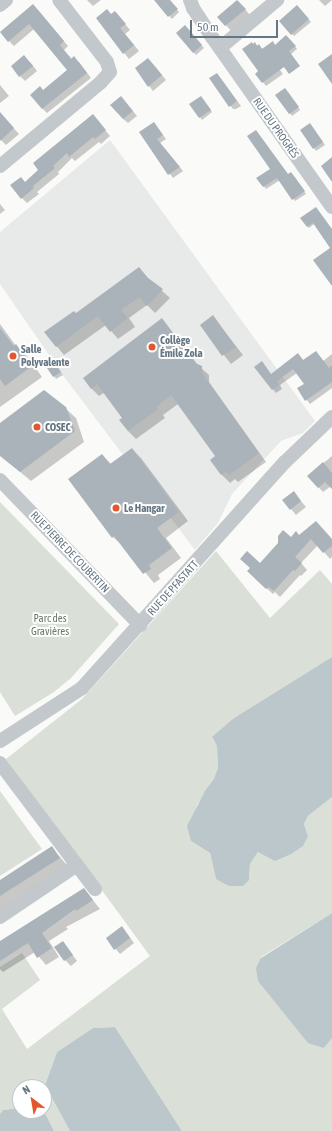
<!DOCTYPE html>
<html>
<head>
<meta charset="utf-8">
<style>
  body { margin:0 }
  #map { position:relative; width:332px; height:1131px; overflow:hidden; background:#fafaf8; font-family:"Asap Condensed",sans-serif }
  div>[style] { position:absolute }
  .built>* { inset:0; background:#e8e9e9 }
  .green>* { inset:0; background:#dadfd7 }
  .water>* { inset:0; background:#bbc7cb }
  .shadow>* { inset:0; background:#0003 }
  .building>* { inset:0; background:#aab3b9 }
  .street>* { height:14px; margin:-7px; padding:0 7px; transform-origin:7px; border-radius:7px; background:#c3c8cc }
  .dots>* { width:11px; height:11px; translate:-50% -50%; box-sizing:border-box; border:2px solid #fff; border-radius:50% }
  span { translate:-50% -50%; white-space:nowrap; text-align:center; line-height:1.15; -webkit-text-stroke:4px #fff; paint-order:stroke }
  .street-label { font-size:11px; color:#657683 }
  .poi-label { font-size:11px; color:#657683; font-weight:700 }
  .left { translate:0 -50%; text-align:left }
  .park-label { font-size:11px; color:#687a64 }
  .north { position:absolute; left:12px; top:1079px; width:40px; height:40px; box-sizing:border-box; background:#fff; border:1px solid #c1c8cd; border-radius:50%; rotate:329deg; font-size:11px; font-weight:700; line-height:16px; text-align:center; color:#657683 }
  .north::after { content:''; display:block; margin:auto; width:14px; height:18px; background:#e4572e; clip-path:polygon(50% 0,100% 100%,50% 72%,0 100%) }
  .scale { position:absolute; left:190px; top:20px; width:88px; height:18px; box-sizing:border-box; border:2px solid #657683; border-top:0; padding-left:5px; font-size:12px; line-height:14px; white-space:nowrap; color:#657683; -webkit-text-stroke:3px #fff; paint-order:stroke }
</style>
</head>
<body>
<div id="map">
  <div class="built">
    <i style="clip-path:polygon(110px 140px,315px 421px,303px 433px,281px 441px,232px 494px,218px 523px,195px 550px,65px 378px,0 284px,0 232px)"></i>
  </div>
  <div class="green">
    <i style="clip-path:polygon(0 502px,119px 624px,71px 678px,54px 692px,15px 716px,0 692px)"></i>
    <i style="clip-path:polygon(216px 551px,270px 618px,320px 570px,332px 584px,332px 657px,234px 718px,212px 738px,217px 746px,218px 768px,215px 779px,197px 805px,191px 841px,210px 853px,216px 879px,249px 880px,250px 864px,258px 852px,308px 836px,304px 824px,308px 816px,332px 797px,332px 913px,261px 957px,324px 1048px,332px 1038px,332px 1131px,182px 1131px,115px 1027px,93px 1028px,57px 1052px,45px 1085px,70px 1131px,54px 1131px,46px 1115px,38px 1111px,44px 1111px,44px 1087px,20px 1087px,20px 1108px,3px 1110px,0 1114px,0 967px,22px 953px,40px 980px,2px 1009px,27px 1049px,150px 956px,6px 759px,82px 699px)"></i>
    <i style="clip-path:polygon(0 791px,42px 849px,0 876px)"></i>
  </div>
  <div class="water">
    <i style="clip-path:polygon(332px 657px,332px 797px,308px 816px,304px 824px,308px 836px,303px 846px,291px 854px,275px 861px,258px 852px,250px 864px,249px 880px,243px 886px,229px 886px,216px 879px,210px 853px,191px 841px,187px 826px,205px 791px,214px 779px,218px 768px,217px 746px,212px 737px,234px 718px)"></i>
    <i style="clip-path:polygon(332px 913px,332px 1038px,324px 1048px,308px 1043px,258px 981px,256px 968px,261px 958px)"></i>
    <i style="clip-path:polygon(115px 1027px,142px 1069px,182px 1131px,70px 1131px,45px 1085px,57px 1052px,93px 1028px)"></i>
    <i style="clip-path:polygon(20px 1108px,20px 1111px,38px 1111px,46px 1115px,54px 1131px,0 1131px,0 1114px,3px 1110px)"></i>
  </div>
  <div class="shadow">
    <i style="clip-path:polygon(87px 0,101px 0,93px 6px)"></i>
    <i style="clip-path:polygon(159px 0,169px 0,179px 12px,172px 19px,157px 2px)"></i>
    <i style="clip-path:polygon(319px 0,332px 0,325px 6px)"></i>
    <i style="clip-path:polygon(238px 1px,250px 15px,231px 31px,219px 17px)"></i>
    <i style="clip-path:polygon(300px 9px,311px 22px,294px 36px,282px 23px)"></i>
    <i style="clip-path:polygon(38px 10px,68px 46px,64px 50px,72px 59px,79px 62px,91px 78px,47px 113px,42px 108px,43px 91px,68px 71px,34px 29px,14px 46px,9px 41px)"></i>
    <i style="clip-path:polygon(112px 15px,120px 18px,130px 30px,125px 34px,139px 51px,129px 59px,97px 19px)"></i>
    <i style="clip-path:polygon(188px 29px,204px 48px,196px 55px,177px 33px)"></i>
    <i style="clip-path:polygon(290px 40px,297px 49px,277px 66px,283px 74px,266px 86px,257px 74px,260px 72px,253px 45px,255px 44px,263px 49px,273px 43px,276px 46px)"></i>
    <i style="clip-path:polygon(30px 62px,37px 71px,25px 81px,20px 76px)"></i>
    <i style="clip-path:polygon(153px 64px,166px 80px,153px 91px,136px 68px)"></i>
    <i style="clip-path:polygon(221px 79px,241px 106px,236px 109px,233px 109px,229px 104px)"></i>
    <i style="clip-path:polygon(0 85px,9px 96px,0 103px)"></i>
    <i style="clip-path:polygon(288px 92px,300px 110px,292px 116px,277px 96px)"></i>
    <i style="clip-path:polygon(121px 97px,137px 116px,128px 123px,123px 119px)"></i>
    <i style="clip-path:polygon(203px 99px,212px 112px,202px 120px,200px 117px)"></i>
    <i style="clip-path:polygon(0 118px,8px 122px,19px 134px,6px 145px,0 139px)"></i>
    <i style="clip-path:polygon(98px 121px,110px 136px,101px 144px,99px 142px,75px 161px,72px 158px,58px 172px,59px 174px,37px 192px,39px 194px,27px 203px,22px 198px,25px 183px)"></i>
    <i style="clip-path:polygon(154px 123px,166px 139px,160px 143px,183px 171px,173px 178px,140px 133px)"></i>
    <i style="clip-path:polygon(312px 127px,325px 145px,316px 151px,314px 148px)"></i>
    <i style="clip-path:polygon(256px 131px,288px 175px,294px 176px,306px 194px,295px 201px,280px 180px,266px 189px,258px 178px,271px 169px)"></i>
    <i style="clip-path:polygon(0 204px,5px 210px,0 214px)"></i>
    <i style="clip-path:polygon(323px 217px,309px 228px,306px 225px)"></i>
    <i style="clip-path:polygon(139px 269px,152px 282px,170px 298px,155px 313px,147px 305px,129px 318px,135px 327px,118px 339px,106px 325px,64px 355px,46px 333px,76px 314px)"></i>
    <i style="clip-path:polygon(213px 317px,243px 355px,231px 364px,201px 326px)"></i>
    <i style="clip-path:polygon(162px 319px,198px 365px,209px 375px,209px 382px,266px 462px,238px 482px,235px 479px,230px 483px,222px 475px,211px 460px,216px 456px,178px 404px,163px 415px,165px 418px,136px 439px,128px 431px,123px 418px,104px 393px,99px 396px,91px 388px)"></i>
    <i style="clip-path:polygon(0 324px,16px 346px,27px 356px,42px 377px,0 407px)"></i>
    <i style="clip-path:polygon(316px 352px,323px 361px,332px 354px,332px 388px,310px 404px,298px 389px,305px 384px,297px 373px,280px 385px,282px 389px,276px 393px,255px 367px,272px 375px,298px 355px,304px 361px)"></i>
    <i style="clip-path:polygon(53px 361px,63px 375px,56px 379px,46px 365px)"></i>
    <i style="clip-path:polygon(65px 408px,76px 418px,84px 442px,31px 481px,0 455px,0 424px)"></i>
    <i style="clip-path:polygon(132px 449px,141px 458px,188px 521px,166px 538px,181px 558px,158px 575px,160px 579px,154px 583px,123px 546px,113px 537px,70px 480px,102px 455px,111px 464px)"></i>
    <i style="clip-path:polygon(332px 456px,332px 487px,331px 486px,323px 492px,308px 476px)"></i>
    <i style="clip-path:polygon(294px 493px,306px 507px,296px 515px,291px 509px)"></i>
    <i style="clip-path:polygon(299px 536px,332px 540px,332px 557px,330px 559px,318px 545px,301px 563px,307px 570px,301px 576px,300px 575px,280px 597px,275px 592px,273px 594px,255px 578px,260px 564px,291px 538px)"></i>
    <i style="clip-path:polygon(52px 848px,67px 865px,0 910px,0 881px)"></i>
    <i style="clip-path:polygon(84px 889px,100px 909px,66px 927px,68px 929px,49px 941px,59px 957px,46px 965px,35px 952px,3px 972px,0 969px,0 943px)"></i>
    <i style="clip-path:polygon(126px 932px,134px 943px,120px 954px,107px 939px)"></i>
    <i style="clip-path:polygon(63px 942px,77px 961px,71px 966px,65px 960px)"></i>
  </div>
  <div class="building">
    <i style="clip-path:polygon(154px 0,170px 0,178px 9px,168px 17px)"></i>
    <i style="clip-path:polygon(237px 0,246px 9px,225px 26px,217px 17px)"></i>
    <i style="clip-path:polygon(33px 4px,64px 41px,60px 45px,71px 59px,74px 56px,87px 73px,42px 109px,30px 95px,40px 86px,43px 90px,67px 70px,29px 24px,8px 42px,0 32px)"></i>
    <i style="clip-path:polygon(297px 5px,309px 19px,291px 35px,279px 21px)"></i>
    <i style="clip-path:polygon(107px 9px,111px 14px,115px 11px,126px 24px,120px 28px,134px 45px,123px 54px,96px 18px)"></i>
    <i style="clip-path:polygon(185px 25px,202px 45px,193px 53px,176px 33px)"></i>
    <i style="clip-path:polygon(286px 35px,296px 46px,289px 51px,300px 66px,289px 74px,284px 67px,262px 83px,255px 74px,258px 71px,242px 49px,252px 42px,253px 44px,255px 42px,257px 46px,259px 44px,262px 49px,273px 41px,275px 45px)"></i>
    <i style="clip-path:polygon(332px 54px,332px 84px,318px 64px)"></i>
    <i style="clip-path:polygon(24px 55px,33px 66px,19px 77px,11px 66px)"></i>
    <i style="clip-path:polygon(148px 58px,162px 75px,148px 87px,135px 68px)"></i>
    <i style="clip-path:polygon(217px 73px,237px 101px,229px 107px,209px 78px)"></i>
    <i style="clip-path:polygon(285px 88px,299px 107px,289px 114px,275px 95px)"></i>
    <i style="clip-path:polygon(121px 96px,133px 111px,123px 119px,110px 105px)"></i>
    <i style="clip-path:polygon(201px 96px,211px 110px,199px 118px,189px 104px)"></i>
    <i style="clip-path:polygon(0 112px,14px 128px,0 141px)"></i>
    <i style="clip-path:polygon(93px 114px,106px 130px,95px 139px,93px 137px,69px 157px,67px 153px,53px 166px,55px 168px,33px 186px,34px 188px,21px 199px,10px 185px,21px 177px,25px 182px,38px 170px,33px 163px)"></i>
    <i style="clip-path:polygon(154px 122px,163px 135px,157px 139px,180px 167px,168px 175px,139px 132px)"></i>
    <i style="clip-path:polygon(310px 123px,323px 142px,313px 149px,300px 130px)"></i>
    <i style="clip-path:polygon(256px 130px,288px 174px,291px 172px,305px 191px,292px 200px,277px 178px,263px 187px,256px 178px,270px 169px,247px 136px)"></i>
    <i style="clip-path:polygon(332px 157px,332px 182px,321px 166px)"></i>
    <i style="clip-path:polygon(316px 207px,332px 229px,332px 286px,313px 260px,330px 248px,313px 223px,307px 227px,300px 218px)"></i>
    <i style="clip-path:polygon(139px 267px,148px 278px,163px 289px,152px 301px,146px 306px,140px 297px,121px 310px,128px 318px,110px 332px,98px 316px,56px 347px,44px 332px,74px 311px,76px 313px)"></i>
    <i style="clip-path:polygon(213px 315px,236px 347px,222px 356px,200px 325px)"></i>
    <i style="clip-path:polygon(162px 318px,195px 363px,202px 366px,202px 373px,259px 453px,229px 475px,226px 472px,221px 475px,210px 460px,215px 456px,171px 395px,156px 407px,158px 409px,128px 431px,119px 420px,122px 418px,97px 384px,91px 389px,83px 378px)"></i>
    <i style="clip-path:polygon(0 328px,14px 346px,16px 344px,32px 366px,5px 386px,0 379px)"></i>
    <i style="clip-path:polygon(316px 351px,329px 368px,332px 365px,332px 382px,305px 401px,297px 388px,304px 384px,293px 369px,277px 381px,279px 385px,272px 390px,254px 367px,262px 361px,271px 374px,298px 353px,303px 360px)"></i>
    <i style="clip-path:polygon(53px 360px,61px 372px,53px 377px,45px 365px)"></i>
    <i style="clip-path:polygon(44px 390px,66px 407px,75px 431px,20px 472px,0 456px,0 423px)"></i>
    <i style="clip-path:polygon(132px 448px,179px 512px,157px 528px,172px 548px,149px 565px,151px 569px,143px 574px,114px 536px,112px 538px,68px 479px,102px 454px,110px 464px)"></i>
    <i style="clip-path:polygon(323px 462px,332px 473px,332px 489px,325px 482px,318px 488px,307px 476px)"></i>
    <i style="clip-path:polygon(294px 491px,301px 501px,290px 510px,282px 500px)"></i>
    <i style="clip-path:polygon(316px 521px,332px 539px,332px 546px,323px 553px,311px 539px,295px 557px,302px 563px,295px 571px,293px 570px,274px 591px,269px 587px,266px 589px,247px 571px,250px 568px,240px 559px,247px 551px,260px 563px,278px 543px,278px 536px,283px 530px,291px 537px,296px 531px,299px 535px)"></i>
    <i style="clip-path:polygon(52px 846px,60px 858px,0 896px,0 880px)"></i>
    <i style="clip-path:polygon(84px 888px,93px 900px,76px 911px,75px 909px,42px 933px,52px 948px,37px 958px,28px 943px,0 961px,0 941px)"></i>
    <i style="clip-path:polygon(122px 926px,130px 938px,114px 950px,106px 938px)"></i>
    <i style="clip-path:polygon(63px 941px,73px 955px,64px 961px,54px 947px)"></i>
  </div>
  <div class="street">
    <i style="left:190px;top:0;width:9px;rotate:69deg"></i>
    <i style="left:193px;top:8px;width:35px;rotate:57deg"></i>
    <i style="left:212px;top:37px;width:208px;rotate:54.8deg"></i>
    <i style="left:0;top:5px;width:8px;rotate:-40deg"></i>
    <i style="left:220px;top:48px;width:75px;rotate:-40.1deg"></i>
    <i style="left:0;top:166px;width:131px;rotate:-39.7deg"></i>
    <i style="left:101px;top:82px;width:13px;rotate:-48deg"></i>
    <i style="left:110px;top:72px;width:10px;rotate:-107deg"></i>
    <i style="left:107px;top:62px;width:78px;rotate:-127.7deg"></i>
    <i style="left:0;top:480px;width:202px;rotate:46deg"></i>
    <i style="left:0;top:741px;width:98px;rotate:-32.9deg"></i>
    <i style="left:82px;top:688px;width:304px;rotate:-48.1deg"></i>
    <i style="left:285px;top:462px;width:65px;rotate:-43.8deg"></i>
    <i style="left:0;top:763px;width:158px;rotate:53deg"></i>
    <i style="left:0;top:917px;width:93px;rotate:-34deg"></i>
  </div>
  <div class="dots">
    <i style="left:152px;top:347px;background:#e4572e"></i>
    <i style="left:13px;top:356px;background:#e4572e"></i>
    <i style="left:37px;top:427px;background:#e4572e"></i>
    <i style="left:116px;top:508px;background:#e4572e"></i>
  </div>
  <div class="street-label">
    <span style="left:276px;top:128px;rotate:55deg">RUE DU PROGRÈS</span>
    <span style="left:70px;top:552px;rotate:46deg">RUE PIERRE DE COUBERTIN</span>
    <span style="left:173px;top:588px;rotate:-48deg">RUE DE PFASTATT</span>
  </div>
  <div class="poi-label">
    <span class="left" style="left:160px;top:347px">Collège<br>Émile Zola</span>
    <span class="left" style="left:21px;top:356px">Salle<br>Polyvalente</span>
    <span class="left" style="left:45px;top:427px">COSEC</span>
    <span class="left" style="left:124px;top:508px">Le Hangar</span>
  </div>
  <div class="park-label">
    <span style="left:50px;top:625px">Parc des<br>Gravières</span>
  </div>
  <div class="north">N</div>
  <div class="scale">50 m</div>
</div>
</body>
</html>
